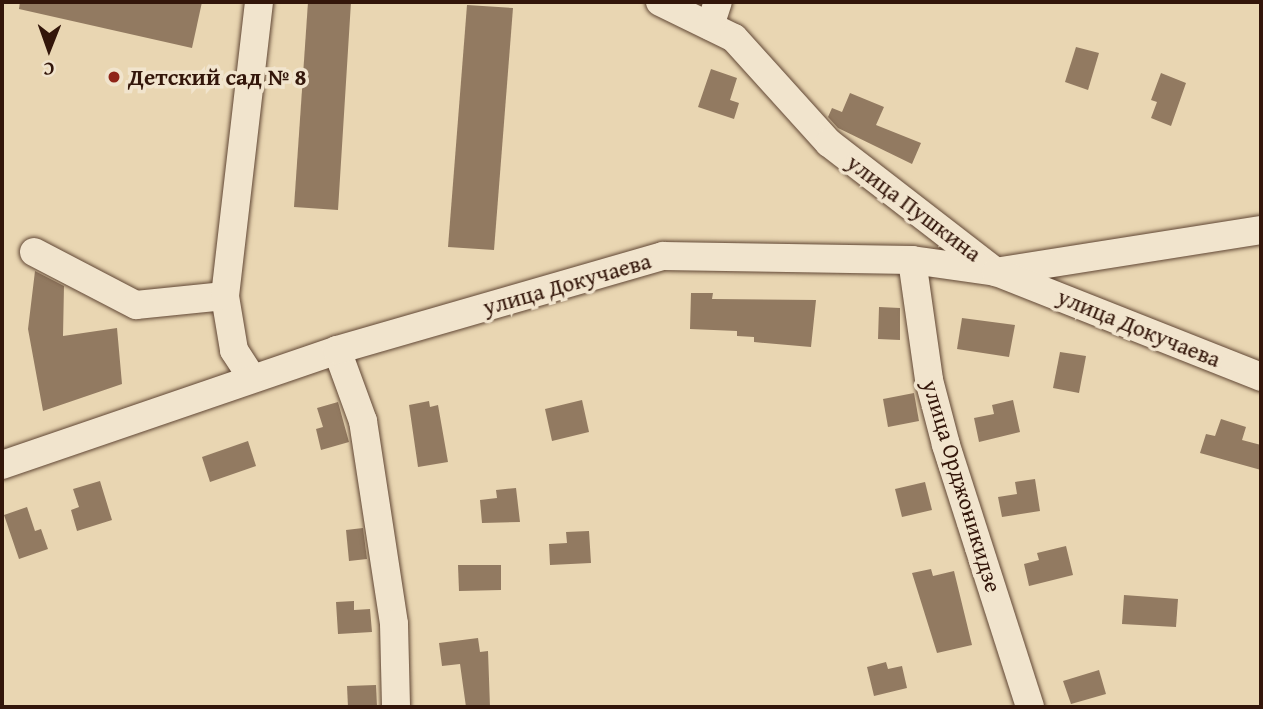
<!DOCTYPE html>
<html>
<head>
<meta charset="utf-8">
<style>
  body { margin:0 }
  #map { position:relative; width:1263px; height:709px; overflow:hidden; background:#e9d6b2; font-family:"Gentium Book Plus",serif }
  div>[style] { position:absolute }
  .building>* { inset:0; background:#927a61 }
  .roads { filter:drop-shadow(0 0 2px #604634) drop-shadow(0 0 2px #604634) }
  .minor>* { height:28px; margin:-14px; padding:0 14px; transform-origin:14px; border-radius:14px; background:#f1e4cd }
  .dots>* { width:19px; height:19px; translate:-50% -50%; box-sizing:border-box; border:4px solid #f1e4cd; border-radius:50% }
  span { translate:-50% -50%; white-space:nowrap; text-align:center; line-height:1.15; -webkit-text-stroke:7px #f1e4cd; paint-order:stroke }
  .poi-label { font-size:23px; color:#33160a; font-weight:700 }
  .left { translate:0 -50%; text-align:left }
  .street-label { font-size:23px; color:#33160a }
  .frame { position:absolute; inset:0; border:4px solid #33160a; pointer-events:none }
  .north { position:absolute; left:14px; top:14px; width:70px; height:70px; -webkit-text-stroke:5px #f1e4cd; paint-order:stroke; rotate:181deg; font-size:19px; font-weight:700; line-height:28px; text-align:center; color:#33160a }
  .north::after { content:''; display:block; margin:auto; width:24px; height:32px; background:#33160a; clip-path:polygon(50% 0,100% 100%,50% 72%,0 100%) }
</style>
</head>
<body>
<div id="map">
  <div class="building">
    <i style="clip-path:polygon(20px 2px,202px 2px,192px 48px,19px 9px)"></i>
    <i style="clip-path:polygon(308px 2px,351px 2px,338px 210px,294px 207px)"></i>
    <i style="clip-path:polygon(467px 5px,513px 8px,494px 250px,448px 247px)"></i>
    <i style="clip-path:polygon(1076px 47px,1099px 53px,1088px 90px,1065px 82px)"></i>
    <i style="clip-path:polygon(711px 69px,737px 78px,730px 100px,739px 103px,734px 119px,698px 107px)"></i>
    <i style="clip-path:polygon(1161px 73px,1186px 83px,1171px 126px,1151px 118px,1157px 102px,1151px 100px)"></i>
    <i style="clip-path:polygon(850px 93px,884px 107px,876px 125px,921px 143px,912px 164px,838px 128px,828px 117px,832px 108px,842px 112px)"></i>
    <i style="clip-path:polygon(35px 271px,64px 286px,63px 336px,117px 328px,122px 384px,43px 411px,28px 329px)"></i>
    <i style="clip-path:polygon(691px 293px,713px 293px,712px 299px,816px 300px,811px 347px,754px 342px,754px 337px,737px 336px,737px 331px,690px 329px)"></i>
    <i style="clip-path:polygon(879px 307px,900px 308px,900px 340px,878px 339px)"></i>
    <i style="clip-path:polygon(962px 318px,1015px 325px,1009px 357px,957px 349px)"></i>
    <i style="clip-path:polygon(1060px 352px,1086px 356px,1079px 393px,1053px 388px)"></i>
    <i style="clip-path:polygon(914px 393px,919px 421px,888px 427px,883px 399px)"></i>
    <i style="clip-path:polygon(582px 400px,589px 432px,552px 441px,545px 409px)"></i>
    <i style="clip-path:polygon(1013px 400px,1020px 432px,979px 442px,974px 418px,994px 414px,992px 405px)"></i>
    <i style="clip-path:polygon(429px 401px,430px 407px,438px 405px,448px 462px,418px 467px,409px 405px)"></i>
    <i style="clip-path:polygon(338px 402px,349px 442px,321px 450px,316px 429px,323px 427px,317px 408px)"></i>
    <i style="clip-path:polygon(1221px 419px,1246px 427px,1242px 440px,1261px 445px,1261px 470px,1200px 453px,1206px 434px,1215px 436px)"></i>
    <i style="clip-path:polygon(248px 441px,256px 466px,210px 482px,202px 457px)"></i>
    <i style="clip-path:polygon(1035px 479px,1040px 511px,1002px 517px,998px 497px,1017px 494px,1015px 482px)"></i>
    <i style="clip-path:polygon(100px 481px,112px 520px,77px 531px,71px 510px,79px 507px,73px 489px)"></i>
    <i style="clip-path:polygon(925px 482px,932px 510px,902px 517px,895px 489px)"></i>
    <i style="clip-path:polygon(516px 488px,520px 522px,482px 523px,480px 500px,497px 498px,496px 490px)"></i>
    <i style="clip-path:polygon(27px 507px,35px 531px,41px 529px,48px 549px,19px 559px,4px 515px)"></i>
    <i style="clip-path:polygon(363px 528px,367px 559px,349px 561px,346px 530px)"></i>
    <i style="clip-path:polygon(589px 531px,591px 563px,550px 565px,549px 544px,567px 543px,566px 532px)"></i>
    <i style="clip-path:polygon(1066px 546px,1073px 575px,1029px 586px,1024px 564px,1039px 560px,1037px 553px)"></i>
    <i style="clip-path:polygon(458px 565px,501px 565px,501px 590px,459px 591px)"></i>
    <i style="clip-path:polygon(931px 569px,933px 576px,954px 571px,972px 645px,937px 653px,912px 573px)"></i>
    <i style="clip-path:polygon(1124px 595px,1178px 599px,1176px 627px,1122px 624px)"></i>
    <i style="clip-path:polygon(354px 601px,354px 610px,370px 609px,372px 632px,338px 634px,336px 602px)"></i>
    <i style="clip-path:polygon(478px 638px,480px 652px,488px 651px,490px 707px,466px 707px,460px 664px,442px 666px,439px 643px)"></i>
    <i style="clip-path:polygon(886px 662px,888px 669px,902px 666px,907px 688px,874px 696px,867px 667px)"></i>
    <i style="clip-path:polygon(1099px 670px,1106px 694px,1071px 704px,1063px 681px)"></i>
    <i style="clip-path:polygon(376px 685px,377px 707px,348px 707px,347px 686px)"></i>
  </div>
  <div class="roads">
    <div class="minor">
      <i style="left:660px;top:2px;width:82px;rotate:25.9deg"></i>
      <i style="left:734px;top:38px;width:142px;rotate:47.9deg"></i>
      <i style="left:829px;top:143px;width:211px;rotate:37.7deg"></i>
      <i style="left:996px;top:272px;width:268px;rotate:-9deg"></i>
      <i style="left:710px;top:26px;width:25px;rotate:-72deg"></i>
      <i style="left:34px;top:252px;width:115px;rotate:27.5deg"></i>
      <i style="left:136px;top:305px;width:89px;rotate:-5.8deg"></i>
      <i style="left:912px;top:260px;width:121px;rotate:81.9deg"></i>
      <i style="left:929px;top:380px;width:67px;rotate:75.3deg"></i>
      <i style="left:946px;top:445px;width:275px;rotate:72.2deg"></i>
      <i style="left:337px;top:350px;width:76px;rotate:69.9deg"></i>
      <i style="left:363px;top:421px;width:205px;rotate:81.3deg"></i>
      <i style="left:394px;top:624px;width:83px;rotate:88.6deg"></i>
      <i style="left:252px;top:378px;width:33px;rotate:-123deg"></i>
      <i style="left:234px;top:350px;width:55px;rotate:-99.5deg"></i>
      <i style="left:225px;top:296px;width:296px;rotate:-83.4deg"></i>
      <i style="left:2px;top:465px;width:354px;rotate:-18.9deg"></i>
      <i style="left:337px;top:350px;width:339px;rotate:-16.1deg"></i>
      <i style="left:663px;top:256px;width:249px;rotate:0.9deg"></i>
      <i style="left:912px;top:260px;width:85px;rotate:8.1deg"></i>
      <i style="left:996px;top:272px;width:285px;rotate:21.6deg"></i>
    </div>
  </div>
  <div class="dots">
    <i style="left:114px;top:77px;background:#8f2418"></i>
  </div>
  <div class="poi-label">
    <span class="left" style="left:128px;top:77px">Детский сад № 8</span>
  </div>
  <div class="street-label">
    <span style="left:914px;top:208px;rotate:37deg">улица Пушкина</span>
    <span style="left:567px;top:284px;rotate:-16deg">улица Докучаева</span>
    <span style="left:1139px;top:328px;rotate:22deg">улица Докучаева</span>
    <span style="left:962px;top:486px;rotate:73deg">улица Орджоникидзе</span>
  </div>
  <div class="frame"></div>
  <div class="north">С</div>
</div>
</body>
</html>
